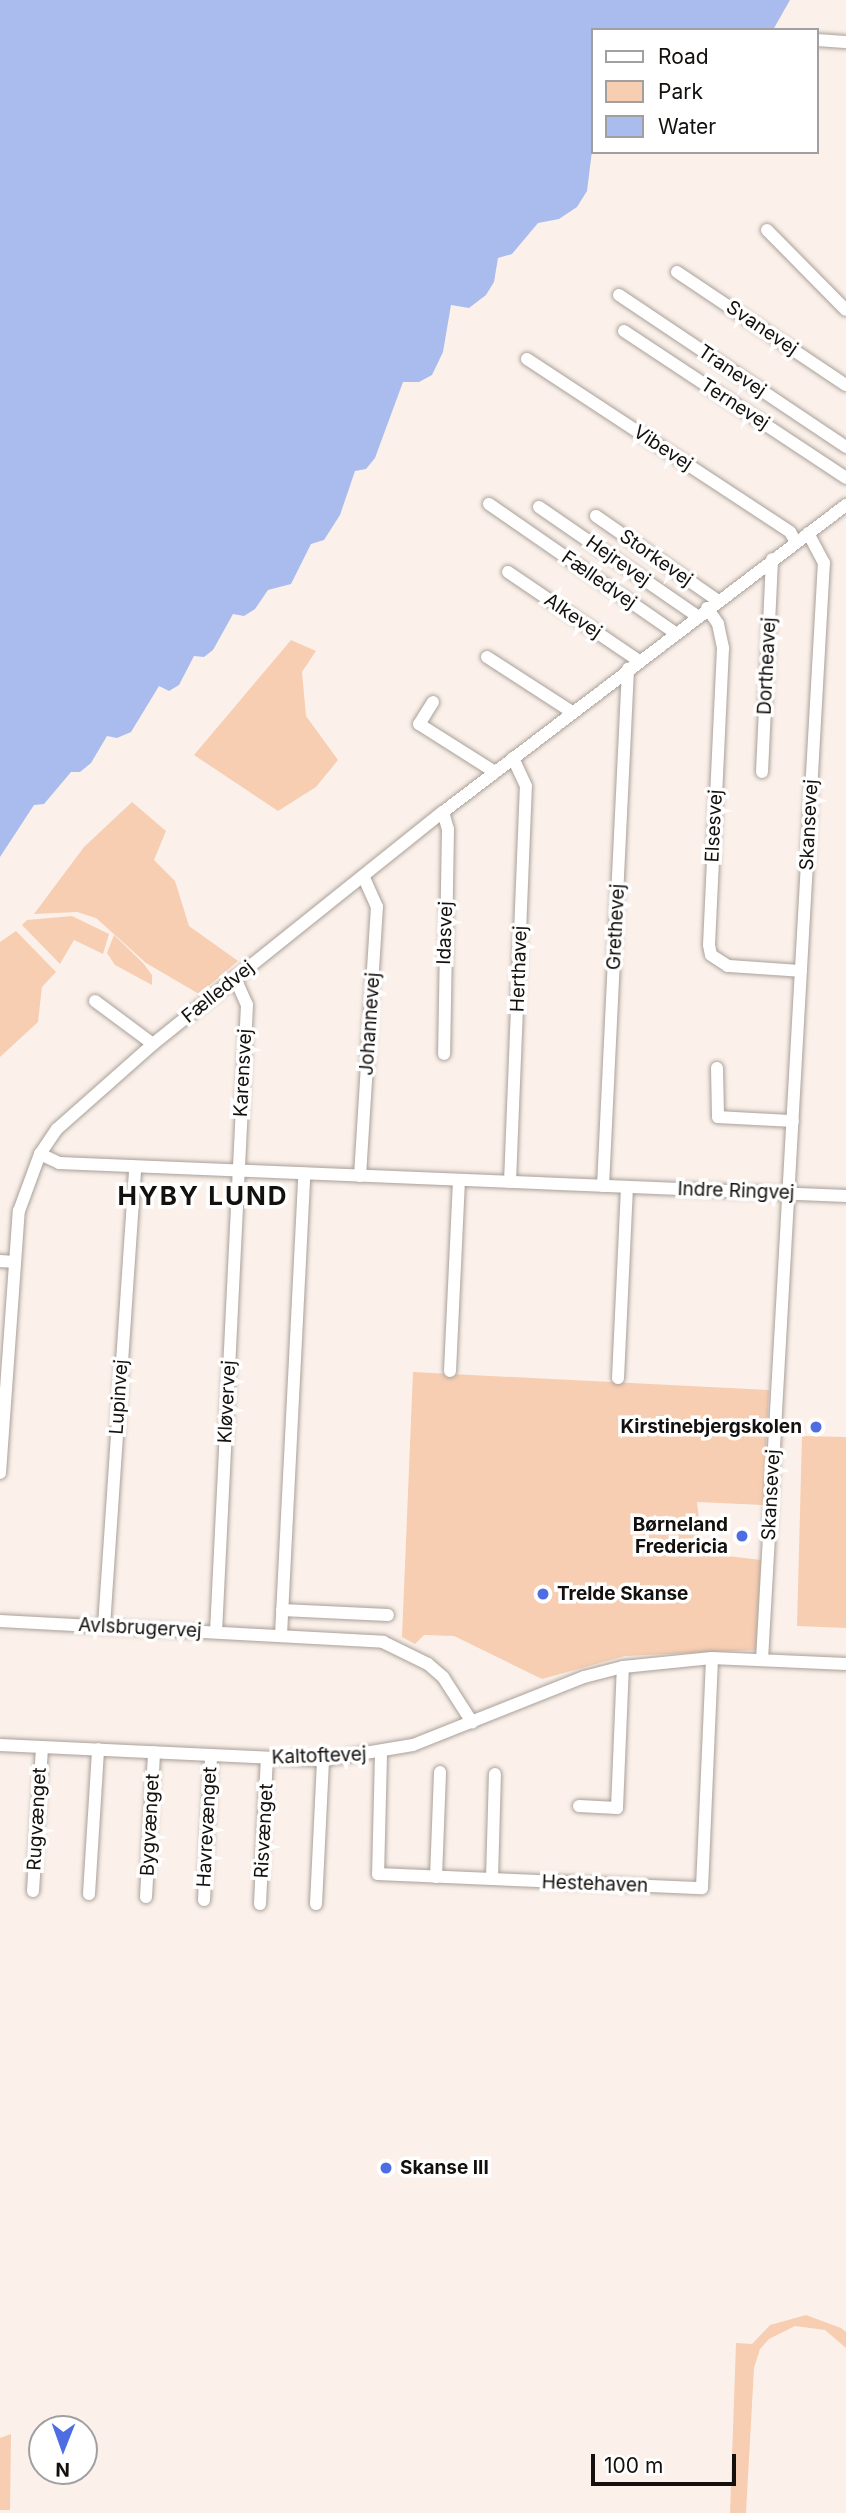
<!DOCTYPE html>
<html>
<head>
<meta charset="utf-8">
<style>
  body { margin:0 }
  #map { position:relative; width:846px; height:2513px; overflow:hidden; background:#fbf1ea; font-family:Inter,sans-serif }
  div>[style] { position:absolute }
  .green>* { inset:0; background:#f7ceb2 }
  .water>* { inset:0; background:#aabcee }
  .roads { filter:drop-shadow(0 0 2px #a9a099) drop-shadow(0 0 2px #a9a099) }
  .minor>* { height:12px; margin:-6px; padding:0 6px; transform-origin:6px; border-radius:6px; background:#fff }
  .dots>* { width:19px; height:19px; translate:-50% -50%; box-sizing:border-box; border:4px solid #fff; border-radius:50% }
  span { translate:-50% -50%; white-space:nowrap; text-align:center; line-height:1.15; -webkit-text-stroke:7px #fff; paint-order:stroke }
  .street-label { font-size:19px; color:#13100e }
  .poi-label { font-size:19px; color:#13100e; font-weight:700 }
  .right { translate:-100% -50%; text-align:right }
  .left { translate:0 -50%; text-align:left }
  .district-label { font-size:26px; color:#13100e; font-weight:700; letter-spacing:2px }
  .legend { position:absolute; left:591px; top:28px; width:228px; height:126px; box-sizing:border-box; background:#fff; border:2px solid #a19f9f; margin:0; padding:9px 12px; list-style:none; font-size:21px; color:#13100e }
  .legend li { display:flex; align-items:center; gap:14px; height:35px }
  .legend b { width:35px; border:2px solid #a19f9f }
  .north { position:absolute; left:28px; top:2415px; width:70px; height:70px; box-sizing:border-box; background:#fff; border:2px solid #a19f9f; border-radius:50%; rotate:181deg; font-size:19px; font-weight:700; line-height:28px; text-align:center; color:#13100e }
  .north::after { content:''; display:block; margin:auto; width:24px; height:32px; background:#4f6de2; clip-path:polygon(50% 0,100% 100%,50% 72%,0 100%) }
  .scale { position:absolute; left:591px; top:2454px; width:145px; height:32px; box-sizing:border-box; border:4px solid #13100e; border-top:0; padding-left:9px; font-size:21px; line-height:24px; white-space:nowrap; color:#13100e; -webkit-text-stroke:5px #fff; paint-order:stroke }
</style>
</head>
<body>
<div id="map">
  <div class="green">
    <i style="clip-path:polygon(291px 640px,316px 651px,302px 672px,306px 716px,338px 760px,316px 787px,278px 811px,194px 755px)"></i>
    <i style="clip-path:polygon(132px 802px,166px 831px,154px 860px,175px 881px,189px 926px,238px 961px,199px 994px,146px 963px,96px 918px,77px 912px,34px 914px,84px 847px)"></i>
    <i style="clip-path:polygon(72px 916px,109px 934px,103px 954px,74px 940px,60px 964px,22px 925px,27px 920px)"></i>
    <i style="clip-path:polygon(16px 931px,56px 972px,42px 987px,38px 1022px,0 1057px,0 942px)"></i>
    <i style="clip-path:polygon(114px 935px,143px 963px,152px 975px,152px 985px,115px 965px,107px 953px)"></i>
    <i style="clip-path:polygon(413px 1372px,769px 1390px,763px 1505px,697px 1502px,703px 1553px,761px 1560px,756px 1650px,625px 1656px,542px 1679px,454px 1636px,424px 1635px,415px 1644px,402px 1637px)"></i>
    <i style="clip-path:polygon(802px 1436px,846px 1437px,846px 1628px,797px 1626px)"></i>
    <i style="clip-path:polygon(806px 2315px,841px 2328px,846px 2332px,846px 2348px,825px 2330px,795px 2326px,769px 2339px,760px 2349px,754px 2368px,746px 2513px,730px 2513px,736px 2343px,752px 2344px,770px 2325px)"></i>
    <i style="clip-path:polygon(11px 2434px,10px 2510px,0 2510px,0 2438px)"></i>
  </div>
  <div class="water">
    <i style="clip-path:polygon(0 0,790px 0,773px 30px,592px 30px,592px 151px,587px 191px,577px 207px,559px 219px,538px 223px,512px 254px,498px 258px,494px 282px,486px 295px,469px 308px,451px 305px,443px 352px,432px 375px,419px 382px,403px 382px,375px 458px,366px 469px,355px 471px,340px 515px,324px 540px,311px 544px,291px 584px,268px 590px,255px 609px,244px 616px,233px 614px,213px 650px,204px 657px,194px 656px,179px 685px,169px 691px,159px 686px,131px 732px,117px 738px,107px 736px,91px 763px,80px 772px,71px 772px,44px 804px,34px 805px,0 857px)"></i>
  </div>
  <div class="roads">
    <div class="minor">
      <i style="left:816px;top:40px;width:30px;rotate:4deg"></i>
      <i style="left:767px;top:230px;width:112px;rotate:45.4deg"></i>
      <i style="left:677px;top:272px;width:203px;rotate:33.8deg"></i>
      <i style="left:619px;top:295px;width:273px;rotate:33.8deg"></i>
      <i style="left:624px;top:331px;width:266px;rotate:33.5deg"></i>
      <i style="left:527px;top:359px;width:315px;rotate:33.3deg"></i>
      <i style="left:790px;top:532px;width:12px;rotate:59deg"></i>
      <i style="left:489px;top:504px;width:226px;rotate:34.7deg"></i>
      <i style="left:539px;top:507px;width:192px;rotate:34.6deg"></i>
      <i style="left:596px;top:516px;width:147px;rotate:34.8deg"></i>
      <i style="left:508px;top:572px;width:158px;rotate:34.2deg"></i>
      <i style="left:707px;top:608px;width:19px;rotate:55deg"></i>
      <i style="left:718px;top:624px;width:25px;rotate:78deg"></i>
      <i style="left:723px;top:648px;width:297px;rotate:92.7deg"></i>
      <i style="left:709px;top:945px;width:10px;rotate:79deg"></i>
      <i style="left:711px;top:955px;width:20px;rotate:33deg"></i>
      <i style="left:728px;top:966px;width:73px;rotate:3.9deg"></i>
      <i style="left:487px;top:657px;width:101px;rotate:32.9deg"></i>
      <i style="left:433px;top:702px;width:26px;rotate:122deg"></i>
      <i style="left:419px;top:724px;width:90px;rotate:32.3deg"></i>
      <i style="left:762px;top:772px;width:213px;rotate:-87.3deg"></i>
      <i style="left:443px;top:812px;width:18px;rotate:74deg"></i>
      <i style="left:448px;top:829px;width:225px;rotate:91deg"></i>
      <i style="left:95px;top:1001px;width:72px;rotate:36.6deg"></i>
      <i style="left:717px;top:1068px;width:49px;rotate:88.8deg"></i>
      <i style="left:718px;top:1117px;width:75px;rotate:3.1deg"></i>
      <i style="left:40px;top:1154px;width:21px;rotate:25deg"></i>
      <i style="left:59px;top:1163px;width:788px;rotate:2.4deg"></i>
      <i style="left:360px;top:1176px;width:270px;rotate:-86.4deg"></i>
      <i style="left:377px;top:907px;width:34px;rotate:-114deg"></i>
      <i style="left:510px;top:1182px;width:396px;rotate:-87.7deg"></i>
      <i style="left:526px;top:786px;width:31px;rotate:-115deg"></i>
      <i style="left:603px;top:1186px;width:518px;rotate:-87.23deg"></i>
      <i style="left:0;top:1261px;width:15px;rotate:4deg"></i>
      <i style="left:450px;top:1371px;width:191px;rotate:-87.3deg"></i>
      <i style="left:618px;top:1378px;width:191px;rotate:-87.3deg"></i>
      <i style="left:0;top:1473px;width:263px;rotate:-85.9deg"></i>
      <i style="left:19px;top:1211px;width:61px;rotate:-69.8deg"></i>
      <i style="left:40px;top:1154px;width:30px;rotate:-56deg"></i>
      <i style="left:57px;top:1129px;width:128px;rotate:-41.5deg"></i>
      <i style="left:153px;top:1044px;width:371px;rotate:-38.7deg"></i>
      <i style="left:443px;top:812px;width:507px;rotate:-37.3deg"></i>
      <i style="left:282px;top:1610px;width:106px;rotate:2.7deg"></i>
      <i style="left:0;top:1621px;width:384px;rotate:3.1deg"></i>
      <i style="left:383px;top:1642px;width:50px;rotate:26.1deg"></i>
      <i style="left:428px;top:1664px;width:20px;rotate:41deg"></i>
      <i style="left:443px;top:1677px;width:54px;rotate:57.2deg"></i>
      <i style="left:104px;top:1626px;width:460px;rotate:-86.1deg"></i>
      <i style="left:216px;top:1632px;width:628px;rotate:-87.17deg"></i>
      <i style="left:247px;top:1005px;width:30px;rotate:-114deg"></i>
      <i style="left:281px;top:1635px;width:462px;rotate:-87.1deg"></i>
      <i style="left:762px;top:1660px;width:1099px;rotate:-86.77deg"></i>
      <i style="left:824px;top:563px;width:34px;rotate:-118deg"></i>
      <i style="left:0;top:1745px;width:323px;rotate:2.7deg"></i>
      <i style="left:323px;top:1760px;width:91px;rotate:-9.5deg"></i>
      <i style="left:413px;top:1745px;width:184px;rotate:-21.7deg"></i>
      <i style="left:584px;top:1677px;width:40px;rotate:-14.4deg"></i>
      <i style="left:623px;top:1667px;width:89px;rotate:-5.8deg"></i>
      <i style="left:712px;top:1658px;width:134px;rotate:2.6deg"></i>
      <i style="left:381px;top:1754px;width:120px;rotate:91.4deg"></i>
      <i style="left:378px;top:1874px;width:324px;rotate:2.5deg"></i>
      <i style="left:702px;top:1888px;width:230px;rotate:-87.5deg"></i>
      <i style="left:579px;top:1806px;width:38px;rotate:3deg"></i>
      <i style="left:617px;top:1808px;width:141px;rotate:-87.6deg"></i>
      <i style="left:436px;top:1877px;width:105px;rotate:-87.8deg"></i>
      <i style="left:492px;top:1879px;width:105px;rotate:-88.4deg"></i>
      <i style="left:33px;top:1891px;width:144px;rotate:-86.4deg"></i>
      <i style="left:89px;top:1894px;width:145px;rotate:-86.4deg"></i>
      <i style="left:146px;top:1897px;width:145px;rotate:-86.8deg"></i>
      <i style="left:204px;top:1900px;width:145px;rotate:-87.2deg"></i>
      <i style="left:260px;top:1904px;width:146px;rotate:-87.3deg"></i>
      <i style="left:316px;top:1904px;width:144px;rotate:-87.2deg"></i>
    </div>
  </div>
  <div class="dots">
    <i style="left:816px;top:1427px;background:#4f6de2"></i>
    <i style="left:742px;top:1536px;background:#4f6de2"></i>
    <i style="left:543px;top:1594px;background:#4f6de2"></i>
    <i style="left:386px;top:2168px;background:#4f6de2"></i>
  </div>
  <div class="street-label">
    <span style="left:762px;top:328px;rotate:34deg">Svanevej</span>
    <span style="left:732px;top:371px;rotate:34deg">Tranevej</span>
    <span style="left:735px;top:404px;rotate:33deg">Ternevej</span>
    <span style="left:663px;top:448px;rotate:33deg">Vibevej</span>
    <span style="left:656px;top:558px;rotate:35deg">Storkevej</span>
    <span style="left:618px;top:561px;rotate:35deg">Hejrevej</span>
    <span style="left:599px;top:580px;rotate:35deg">Fælledvej</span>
    <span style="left:573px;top:616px;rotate:34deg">Alkevej</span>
    <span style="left:767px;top:666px;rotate:-87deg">Dortheavej</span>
    <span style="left:809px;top:825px;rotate:-87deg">Skansevej</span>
    <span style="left:714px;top:826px;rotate:-87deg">Elsesvej</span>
    <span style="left:616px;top:927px;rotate:-87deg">Grethevej</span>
    <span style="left:445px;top:933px;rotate:-88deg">Idasvej</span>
    <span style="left:519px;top:969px;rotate:-88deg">Herthavej</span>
    <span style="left:218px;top:992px;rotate:-39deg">Fælledvej</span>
    <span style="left:370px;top:1024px;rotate:-86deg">Johannevej</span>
    <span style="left:243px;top:1073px;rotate:-87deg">Karensvej</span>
    <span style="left:736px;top:1191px;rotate:2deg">Indre Ringvej</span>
    <span style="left:119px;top:1397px;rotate:-86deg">Lupinvej</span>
    <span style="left:227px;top:1402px;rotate:-87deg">Kløvervej</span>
    <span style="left:771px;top:1495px;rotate:-87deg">Skansevej</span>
    <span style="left:140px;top:1628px;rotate:3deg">Avlsbrugervej</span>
    <span style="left:319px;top:1756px;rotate:-2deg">Kaltoftevej</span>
    <span style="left:37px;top:1819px;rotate:-87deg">Rugvænget</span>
    <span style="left:150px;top:1825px;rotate:-87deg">Bygvænget</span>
    <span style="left:207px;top:1827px;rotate:-87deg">Havrevænget</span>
    <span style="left:264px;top:1831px;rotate:-87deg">Risvænget</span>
    <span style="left:595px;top:1884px;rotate:2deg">Hestehaven</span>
  </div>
  <div class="poi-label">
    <span class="right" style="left:802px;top:1427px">Kirstinebjergskolen</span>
    <span class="right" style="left:728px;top:1536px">Børneland<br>Fredericia</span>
    <span class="left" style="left:557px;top:1594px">Trelde Skanse</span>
    <span class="left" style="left:400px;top:2168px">Skanse III</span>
  </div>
  <div class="district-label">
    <span style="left:203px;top:1196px">HYBY LUND</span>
  </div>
  <ul class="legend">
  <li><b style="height:9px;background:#fff"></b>Road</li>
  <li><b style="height:19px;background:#f7ceb2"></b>Park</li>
  <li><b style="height:19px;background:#aabcee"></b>Water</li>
  </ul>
  <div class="north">N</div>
  <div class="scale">100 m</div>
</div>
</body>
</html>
